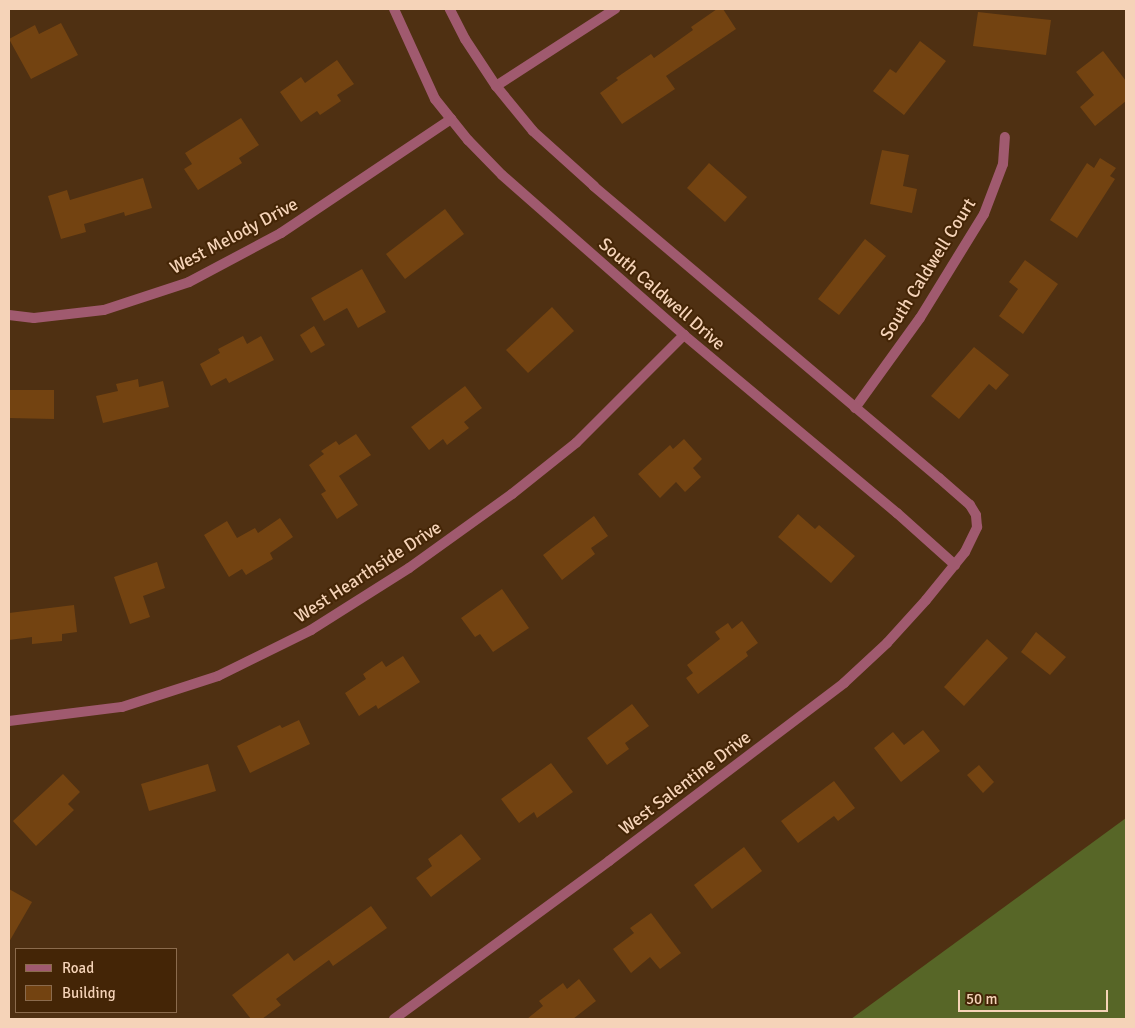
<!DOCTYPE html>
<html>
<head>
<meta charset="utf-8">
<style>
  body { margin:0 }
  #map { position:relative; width:1135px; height:1028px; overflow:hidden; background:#4f3012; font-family:Signika,sans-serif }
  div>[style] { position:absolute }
  .forest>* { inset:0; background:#576627 }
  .building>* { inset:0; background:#734311 }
  .street>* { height:10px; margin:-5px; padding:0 5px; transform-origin:5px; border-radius:5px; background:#a05a6f }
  span { translate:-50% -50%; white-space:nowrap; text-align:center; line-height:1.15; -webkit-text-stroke:4px #442506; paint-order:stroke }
  .street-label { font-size:18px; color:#f5d3b8 }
  .frame { position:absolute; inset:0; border:10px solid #f5d3b8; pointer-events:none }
  .legend { position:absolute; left:15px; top:948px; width:162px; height:65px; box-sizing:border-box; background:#442506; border:1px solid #8b6b4d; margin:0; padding:6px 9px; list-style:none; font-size:15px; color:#f5d3b8 }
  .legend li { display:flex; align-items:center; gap:10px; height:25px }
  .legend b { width:25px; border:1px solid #8b6b4d }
  .scale { position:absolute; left:958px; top:990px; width:150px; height:22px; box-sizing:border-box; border:2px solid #f5d3b8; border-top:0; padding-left:6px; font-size:15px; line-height:18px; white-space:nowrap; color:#f5d3b8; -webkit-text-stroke:4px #442506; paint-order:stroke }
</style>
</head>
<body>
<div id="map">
  <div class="forest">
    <i style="clip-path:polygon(1126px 818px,1126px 1019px,851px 1019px)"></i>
  </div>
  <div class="building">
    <i style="clip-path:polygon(717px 9px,723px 9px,736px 29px,666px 76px,675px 89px,622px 124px,600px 93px,618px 80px,616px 78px,651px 54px,654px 58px,693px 30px,691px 27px)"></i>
    <i style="clip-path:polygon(978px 12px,1051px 20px,1046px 55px,973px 46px)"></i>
    <i style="clip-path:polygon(61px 23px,78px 55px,31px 79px,9px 39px,35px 25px,39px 34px)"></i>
    <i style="clip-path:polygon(920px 41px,946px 61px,904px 115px,873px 91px,890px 69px,896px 73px)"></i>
    <i style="clip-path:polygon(1103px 51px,1126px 81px,1126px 101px,1095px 126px,1080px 107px,1094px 95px,1076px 72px)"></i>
    <i style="clip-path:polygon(337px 60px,354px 84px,337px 95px,341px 101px,320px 115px,317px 111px,301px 122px,280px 92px,301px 77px,305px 83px)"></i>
    <i style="clip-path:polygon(241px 118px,259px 145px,239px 158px,242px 163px,198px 190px,184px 169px,192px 164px,185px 153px)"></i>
    <i style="clip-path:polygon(882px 150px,909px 155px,903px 186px,917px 189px,912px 213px,870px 204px)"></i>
    <i style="clip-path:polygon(1100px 158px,1116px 168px,1110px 176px,1115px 179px,1077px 238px,1050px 220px,1087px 163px,1094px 168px)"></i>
    <i style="clip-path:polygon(709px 163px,747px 197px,725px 222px,687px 188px)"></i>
    <i style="clip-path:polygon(143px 178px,152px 208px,125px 216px,124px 212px,84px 224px,86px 232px,61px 239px,48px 196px,67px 190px,70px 200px)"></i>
    <i style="clip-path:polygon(445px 209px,464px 234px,405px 279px,386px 254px)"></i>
    <i style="clip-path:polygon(865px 239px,886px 256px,839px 315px,818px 299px)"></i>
    <i style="clip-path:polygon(1025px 260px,1058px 284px,1023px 334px,999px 316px,1018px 289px,1009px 282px)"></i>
    <i style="clip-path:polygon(362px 269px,386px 312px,358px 328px,347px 308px,324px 321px,311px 298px)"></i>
    <i style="clip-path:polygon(552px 307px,574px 331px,528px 373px,506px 350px)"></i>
    <i style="clip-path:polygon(314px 326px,325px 345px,311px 353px,300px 335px)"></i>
    <i style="clip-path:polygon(243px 336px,247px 344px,261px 336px,274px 360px,229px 383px,226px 378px,211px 386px,200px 364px,220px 353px,218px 349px)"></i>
    <i style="clip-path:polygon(974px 347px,1009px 375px,996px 390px,989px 384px,959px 419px,931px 396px)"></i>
    <i style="clip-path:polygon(138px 379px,139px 387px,163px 381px,169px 407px,103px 423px,96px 396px,118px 391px,116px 384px)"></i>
    <i style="clip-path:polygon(465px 386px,482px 408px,464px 422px,469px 428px,447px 445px,443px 439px,429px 450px,411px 427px)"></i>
    <i style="clip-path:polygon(9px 390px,54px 390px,54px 419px,9px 418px)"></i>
    <i style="clip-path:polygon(356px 434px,371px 455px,339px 476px,358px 505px,337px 519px,321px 494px,326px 491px,309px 465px,324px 454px,321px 451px,336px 441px,339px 445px)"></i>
    <i style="clip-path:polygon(684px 439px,702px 459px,693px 468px,701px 477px,685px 492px,676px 482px,660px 498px,638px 474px,670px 445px,673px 449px)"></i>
    <i style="clip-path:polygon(798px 514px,815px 529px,819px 525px,855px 556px,831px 583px,778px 537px)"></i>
    <i style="clip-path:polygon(594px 516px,608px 536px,591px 548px,595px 554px,562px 580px,543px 555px)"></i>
    <i style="clip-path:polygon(280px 518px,293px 537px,270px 553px,273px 559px,246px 575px,242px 569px,229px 577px,204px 535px,227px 521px,237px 538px,255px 528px,258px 533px)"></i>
    <i style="clip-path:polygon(157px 562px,165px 588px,143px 596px,150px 617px,130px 624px,114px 577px)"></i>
    <i style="clip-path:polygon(502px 589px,529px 628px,493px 652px,480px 634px,475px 637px,461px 618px)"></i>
    <i style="clip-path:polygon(74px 605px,77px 632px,62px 634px,62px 641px,32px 644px,32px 637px,9px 640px,9px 613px)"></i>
    <i style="clip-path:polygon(742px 621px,758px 643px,746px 652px,748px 656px,698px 694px,686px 678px,693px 673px,687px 665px,720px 639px,715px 632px,728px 623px,732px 629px)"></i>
    <i style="clip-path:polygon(1036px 632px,1066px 657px,1050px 675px,1021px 652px)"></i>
    <i style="clip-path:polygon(987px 639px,1008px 658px,964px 706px,944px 687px)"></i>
    <i style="clip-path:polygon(403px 656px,420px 682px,378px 709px,376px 705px,359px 716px,345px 693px,366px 679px,363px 674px,382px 661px,386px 667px)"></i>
    <i style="clip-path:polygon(632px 704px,649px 726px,625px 743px,629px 749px,607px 765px,587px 738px)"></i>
    <i style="clip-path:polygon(299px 720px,310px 744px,250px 773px,237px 746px,280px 725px,282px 728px)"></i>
    <i style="clip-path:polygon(923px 730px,940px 751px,901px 782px,874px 748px,893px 732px,904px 745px)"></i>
    <i style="clip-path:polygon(551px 763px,573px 792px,537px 818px,534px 812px,519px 823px,501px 799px)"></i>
    <i style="clip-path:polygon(208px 764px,216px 791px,149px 811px,141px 784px)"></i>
    <i style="clip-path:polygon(979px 765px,994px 782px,983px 793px,967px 775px)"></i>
    <i style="clip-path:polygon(63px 774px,80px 792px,68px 804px,74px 810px,36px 846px,13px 821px)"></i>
    <i style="clip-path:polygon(834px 781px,855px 808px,838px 821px,834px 816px,798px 843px,781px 821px)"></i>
    <i style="clip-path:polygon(461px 834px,481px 859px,431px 897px,416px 878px,432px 866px,428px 859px)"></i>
    <i style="clip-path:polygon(744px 847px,762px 871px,712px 909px,694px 885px)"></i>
    <i style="clip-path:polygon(9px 889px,32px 902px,9px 942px)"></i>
    <i style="clip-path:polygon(371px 906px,387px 928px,333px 966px,329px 960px,276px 999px,281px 1005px,262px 1019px,251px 1019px,232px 995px,288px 953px,294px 961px)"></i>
    <i style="clip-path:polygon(651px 913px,681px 953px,660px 969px,650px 957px,631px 973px,613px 949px,634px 933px,630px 928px)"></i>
    <i style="clip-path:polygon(579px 979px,596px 1001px,573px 1019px,527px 1019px,543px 1006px,539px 1001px,563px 983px,567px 989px)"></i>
  </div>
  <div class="street">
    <i style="left:394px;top:9px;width:99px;rotate:65.5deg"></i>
    <i style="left:435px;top:99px;width:53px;rotate:51.2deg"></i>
    <i style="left:468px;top:140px;width:49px;rotate:45.8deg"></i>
    <i style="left:502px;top:175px;width:242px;rotate:41.3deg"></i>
    <i style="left:684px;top:335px;width:278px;rotate:39.9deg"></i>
    <i style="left:897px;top:513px;width:78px;rotate:41.9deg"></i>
    <i style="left:496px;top:86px;width:142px;rotate:-32.9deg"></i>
    <i style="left:9px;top:315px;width:25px;rotate:7deg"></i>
    <i style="left:34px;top:318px;width:70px;rotate:-6.5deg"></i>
    <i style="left:104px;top:310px;width:89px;rotate:-18.2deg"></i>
    <i style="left:189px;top:282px;width:104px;rotate:-28deg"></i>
    <i style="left:281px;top:233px;width:205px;rotate:-33.8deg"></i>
    <i style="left:855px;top:408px;width:111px;rotate:-54.2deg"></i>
    <i style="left:920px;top:318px;width:122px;rotate:-58.4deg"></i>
    <i style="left:984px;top:214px;width:53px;rotate:-69.2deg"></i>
    <i style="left:1003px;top:164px;width:27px;rotate:-86deg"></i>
    <i style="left:9px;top:721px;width:114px;rotate:-7.1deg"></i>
    <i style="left:122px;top:707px;width:101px;rotate:-17.9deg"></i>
    <i style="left:218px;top:676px;width:104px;rotate:-26.3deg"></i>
    <i style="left:311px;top:630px;width:116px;rotate:-32.3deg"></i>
    <i style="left:409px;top:568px;width:127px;rotate:-35.7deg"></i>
    <i style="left:512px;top:494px;width:82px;rotate:-38.6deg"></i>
    <i style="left:576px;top:443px;width:153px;rotate:-45deg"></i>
    <i style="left:394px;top:1019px;width:267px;rotate:-36.3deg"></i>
    <i style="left:609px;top:861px;width:295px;rotate:-37.1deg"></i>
    <i style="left:844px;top:683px;width:59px;rotate:-42.9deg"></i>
    <i style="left:887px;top:643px;width:58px;rotate:-47.8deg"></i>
    <i style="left:926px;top:600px;width:62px;rotate:-50.9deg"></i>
    <i style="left:965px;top:552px;width:28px;rotate:-64deg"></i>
    <i style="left:977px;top:527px;width:12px;rotate:-95deg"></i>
    <i style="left:976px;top:515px;width:12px;rotate:-121deg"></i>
    <i style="left:970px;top:505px;width:41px;rotate:-138.9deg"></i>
    <i style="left:939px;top:478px;width:452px;rotate:-139.8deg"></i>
    <i style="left:594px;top:186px;width:82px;rotate:-138deg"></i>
    <i style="left:533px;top:131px;width:58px;rotate:-129.4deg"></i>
    <i style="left:496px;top:86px;width:56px;rotate:-123.4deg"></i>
    <i style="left:465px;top:39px;width:34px;rotate:-117deg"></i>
  </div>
  <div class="street-label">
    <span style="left:234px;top:236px;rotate:-28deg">West Melody Drive</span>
    <span style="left:928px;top:269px;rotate:-58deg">South Caldwell Court</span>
    <span style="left:662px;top:294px;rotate:41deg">South Caldwell Drive</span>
    <span style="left:368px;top:572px;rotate:-33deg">West Hearthside Drive</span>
    <span style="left:685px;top:783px;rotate:-37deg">West Salentine Drive</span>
  </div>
  <div class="frame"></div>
  <ul class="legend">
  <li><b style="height:6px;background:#a05a6f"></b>Road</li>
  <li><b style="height:14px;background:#734311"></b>Building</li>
  </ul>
  <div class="scale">50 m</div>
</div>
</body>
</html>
